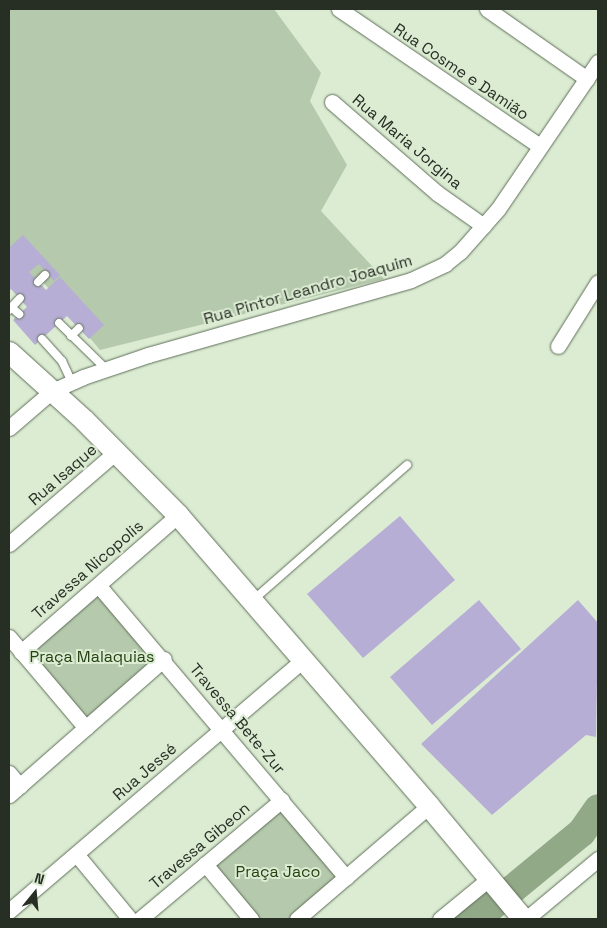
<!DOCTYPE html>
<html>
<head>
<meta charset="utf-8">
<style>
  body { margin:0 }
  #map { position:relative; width:607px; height:928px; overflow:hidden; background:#dbecd3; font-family:"Space Grotesk",sans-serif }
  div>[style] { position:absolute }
  .green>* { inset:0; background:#b5c9ac }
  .water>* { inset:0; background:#92a988 }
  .river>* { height:29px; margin:-14.5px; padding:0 14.5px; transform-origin:14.5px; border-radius:14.5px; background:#92a988 }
  .building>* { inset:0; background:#b6aed4 }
  .roads { filter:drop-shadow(0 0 1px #5f6e58) drop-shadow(0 0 1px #5f6e58) }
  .service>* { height:8px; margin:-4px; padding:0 4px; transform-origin:4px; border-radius:4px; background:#fff }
  .minor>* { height:15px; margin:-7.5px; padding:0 7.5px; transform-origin:7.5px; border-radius:7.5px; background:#fff }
  .secondary>* { height:21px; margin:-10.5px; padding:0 10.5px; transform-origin:10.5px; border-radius:10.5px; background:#fff }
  span { translate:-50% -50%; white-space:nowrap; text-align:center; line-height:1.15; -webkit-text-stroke:4px #dbecd3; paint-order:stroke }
  .street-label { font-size:16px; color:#272e24 }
  .park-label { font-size:16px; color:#244211 }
  .frame { position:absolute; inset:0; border:10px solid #272e24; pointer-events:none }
  .north { position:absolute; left:10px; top:868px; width:50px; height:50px; -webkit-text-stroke:4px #dbecd3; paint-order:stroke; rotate:17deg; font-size:14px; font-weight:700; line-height:20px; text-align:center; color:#272e24 }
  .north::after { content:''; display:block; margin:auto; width:18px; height:22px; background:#272e24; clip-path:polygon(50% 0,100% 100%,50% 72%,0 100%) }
</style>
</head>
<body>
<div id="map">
  <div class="green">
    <i style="clip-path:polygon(9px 9px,274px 9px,321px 73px,310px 101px,347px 165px,321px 211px,384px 279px,100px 350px,44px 283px,9px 273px)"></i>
    <i style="clip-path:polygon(98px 594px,156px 662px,86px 721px,28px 652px)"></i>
    <i style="clip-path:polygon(282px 807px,346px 882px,302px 919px,258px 919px,213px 865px)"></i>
  </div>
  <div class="water">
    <i style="clip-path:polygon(471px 900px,484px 916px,479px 919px,448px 919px)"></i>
  </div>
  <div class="river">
    <i style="left:475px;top:919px;width:137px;rotate:-39.4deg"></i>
    <i style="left:581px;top:832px;width:29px;rotate:-55deg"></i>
  </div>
  <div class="building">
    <i style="clip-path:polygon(23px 235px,60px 275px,54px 281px,39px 264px,29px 272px,46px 290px,60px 277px,104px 325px,89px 339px,67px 316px,35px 345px,13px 320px,27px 307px,11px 289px,9px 291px,9px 248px)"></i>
    <i style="clip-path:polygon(400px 516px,455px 580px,363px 658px,307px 594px)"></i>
    <i style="clip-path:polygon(479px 600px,521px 649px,432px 725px,390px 677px)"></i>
    <i style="clip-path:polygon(578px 600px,598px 623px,596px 737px,586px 735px,492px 815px,421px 744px)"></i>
  </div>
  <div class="roads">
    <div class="service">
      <i style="left:38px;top:282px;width:10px;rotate:-45deg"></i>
      <i style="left:11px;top:307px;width:11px;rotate:41deg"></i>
      <i style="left:9px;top:310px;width:16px;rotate:-47deg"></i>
      <i style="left:59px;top:323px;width:66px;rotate:44.4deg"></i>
      <i style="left:71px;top:336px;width:11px;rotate:-45deg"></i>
      <i style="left:42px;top:339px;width:30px;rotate:48deg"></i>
      <i style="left:62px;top:361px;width:23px;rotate:65deg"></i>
      <i style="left:253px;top:600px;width:205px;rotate:-41.2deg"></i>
    </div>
    <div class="minor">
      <i style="left:339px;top:9px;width:243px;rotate:34.3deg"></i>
      <i style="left:487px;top:9px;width:122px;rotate:35deg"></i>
      <i style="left:332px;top:102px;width:139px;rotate:40.9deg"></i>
      <i style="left:437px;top:193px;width:57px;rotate:35.1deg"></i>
      <i style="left:558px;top:346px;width:75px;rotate:-58deg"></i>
      <i style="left:9px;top:428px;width:57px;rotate:-40.7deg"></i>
      <i style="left:52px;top:391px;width:34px;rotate:-24deg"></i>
      <i style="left:83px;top:377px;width:69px;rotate:-18.7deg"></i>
      <i style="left:148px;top:355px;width:273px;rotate:-15.9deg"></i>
      <i style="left:411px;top:280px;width:38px;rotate:-25deg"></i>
      <i style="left:445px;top:264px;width:19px;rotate:-39deg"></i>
      <i style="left:460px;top:252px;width:57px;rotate:-48.5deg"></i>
      <i style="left:498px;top:209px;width:178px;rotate:-55.8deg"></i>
      <i style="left:9px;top:544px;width:141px;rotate:-40.7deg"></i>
      <i style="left:99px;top:586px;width:382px;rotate:49.7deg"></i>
      <i style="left:9px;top:637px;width:119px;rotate:49.8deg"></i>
      <i style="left:21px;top:652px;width:208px;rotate:-41.1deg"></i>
      <i style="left:9px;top:773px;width:17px;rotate:50deg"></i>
      <i style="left:9px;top:795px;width:206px;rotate:-41.3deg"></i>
      <i style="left:77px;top:855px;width:83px;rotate:50.4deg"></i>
      <i style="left:205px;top:864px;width:72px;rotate:50.1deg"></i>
      <i style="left:9px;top:911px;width:388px;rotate:-40.5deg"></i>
      <i style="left:140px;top:919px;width:185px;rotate:-40deg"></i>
      <i style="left:297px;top:919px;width:174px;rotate:-40.6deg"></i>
      <i style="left:440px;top:919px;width:65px;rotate:-39.4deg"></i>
      <i style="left:526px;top:919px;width:94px;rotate:-39.8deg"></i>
    </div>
    <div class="secondary">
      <i style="left:9px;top:352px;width:101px;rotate:42.2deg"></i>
      <i style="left:84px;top:420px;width:134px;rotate:45.3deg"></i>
      <i style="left:178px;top:515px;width:384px;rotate:49.2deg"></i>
      <i style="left:429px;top:806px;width:147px;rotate:50.2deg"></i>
    </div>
  </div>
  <div class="street-label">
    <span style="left:461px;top:72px;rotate:34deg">Rua Cosme e Damião</span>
    <span style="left:407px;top:142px;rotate:40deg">Rua Maria Jorgina</span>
    <span style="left:308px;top:290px;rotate:-16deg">Rua Pintor Leandro Joaquim</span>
    <span style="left:63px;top:475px;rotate:-41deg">Rua Isaque</span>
    <span style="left:88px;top:570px;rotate:-41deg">Travessa Nicopolis</span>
    <span style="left:237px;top:719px;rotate:50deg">Travessa Bete-Zur</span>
    <span style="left:145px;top:772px;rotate:-41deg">Rua Jessé</span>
    <span style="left:200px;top:846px;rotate:-40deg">Travessa Gibeon</span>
  </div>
  <div class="park-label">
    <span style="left:92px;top:657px">Praça Malaquias</span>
    <span style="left:278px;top:872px">Praça Jaco</span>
  </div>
  <div class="frame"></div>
  <div class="north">N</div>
</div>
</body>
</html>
